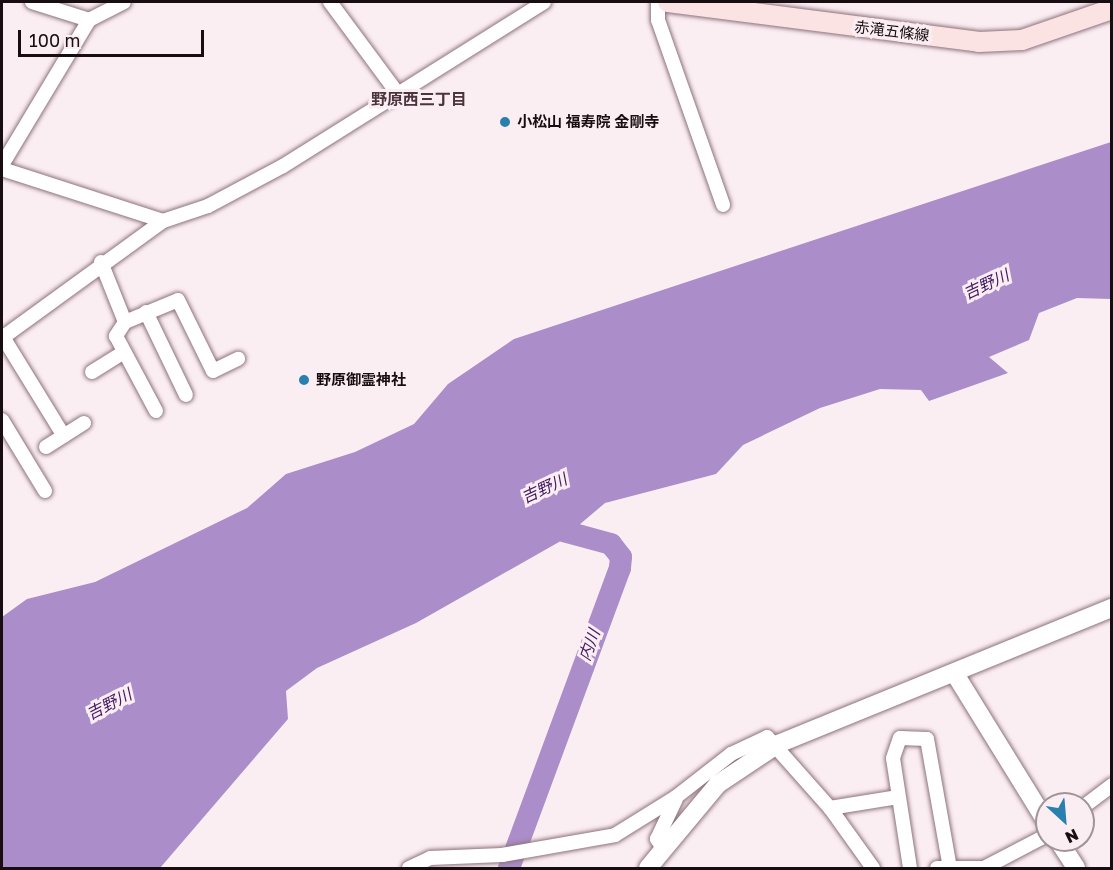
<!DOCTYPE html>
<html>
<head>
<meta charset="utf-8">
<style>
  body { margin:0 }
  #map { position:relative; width:1113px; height:870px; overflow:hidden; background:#fbeef3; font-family:"Golos Text","Noto Sans JP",sans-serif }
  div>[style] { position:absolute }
  .water>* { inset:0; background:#ab8dc9 }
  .river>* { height:22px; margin:-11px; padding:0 11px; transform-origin:11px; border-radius:11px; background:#ab8dc9 }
  .roads { filter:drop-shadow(0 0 2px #8e727d) drop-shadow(0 0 2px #8e727d) }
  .minor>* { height:14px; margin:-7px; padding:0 7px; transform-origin:7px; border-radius:7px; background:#fff }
  .tertiary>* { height:18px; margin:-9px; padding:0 9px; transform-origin:9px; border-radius:9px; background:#fff }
  .secondary>* { height:20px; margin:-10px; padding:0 10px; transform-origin:10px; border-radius:10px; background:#fbe2e3 }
  .dots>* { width:16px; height:16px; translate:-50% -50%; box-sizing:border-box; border:3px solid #fbeef3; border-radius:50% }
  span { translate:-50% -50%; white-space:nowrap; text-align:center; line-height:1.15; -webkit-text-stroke:6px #fbeef3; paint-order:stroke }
  .street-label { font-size:15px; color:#180e12 }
  .poi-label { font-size:15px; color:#180e12; font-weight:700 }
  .left { translate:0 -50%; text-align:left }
  .neighbourhood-label { font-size:16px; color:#4c343e; font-weight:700 }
  .water-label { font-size:16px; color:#421962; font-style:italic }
  .frame { position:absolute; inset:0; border:3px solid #180e12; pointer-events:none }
  .north { position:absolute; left:1035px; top:792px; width:60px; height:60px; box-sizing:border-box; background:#fbeef3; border:2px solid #a09499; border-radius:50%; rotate:154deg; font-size:16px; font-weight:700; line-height:24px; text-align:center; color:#180e12 }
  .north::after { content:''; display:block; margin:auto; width:21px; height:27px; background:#2980af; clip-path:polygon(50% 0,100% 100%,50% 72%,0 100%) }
  .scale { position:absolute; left:18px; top:30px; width:186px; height:27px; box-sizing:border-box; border:3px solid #180e12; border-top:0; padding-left:8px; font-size:18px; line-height:21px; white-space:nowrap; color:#180e12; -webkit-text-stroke:4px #fbeef3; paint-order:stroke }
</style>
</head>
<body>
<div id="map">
  <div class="water">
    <i style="clip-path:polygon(1111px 142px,1111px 299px,1077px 298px,1039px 313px,1029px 340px,989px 357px,1008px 373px,929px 401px,921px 390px,880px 389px,820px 408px,743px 445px,716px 474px,605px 503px,559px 542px,416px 623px,317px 668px,286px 691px,288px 719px,160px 868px,2px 868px,2px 617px,27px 599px,95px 582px,247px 508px,286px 474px,355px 452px,414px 424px,448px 384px,514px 339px)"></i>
  </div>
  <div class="river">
    <i style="left:509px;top:868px;width:320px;rotate:-69.7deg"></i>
    <i style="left:620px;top:568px;width:11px;rotate:-85deg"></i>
    <i style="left:621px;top:557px;width:16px;rotate:-128deg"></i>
    <i style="left:611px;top:544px;width:73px;rotate:-164.8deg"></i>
  </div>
  <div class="roads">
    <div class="minor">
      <i style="left:32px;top:2px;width:60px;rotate:17.5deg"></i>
      <i style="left:330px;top:2px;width:114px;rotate:53.5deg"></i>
      <i style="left:658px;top:2px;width:18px;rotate:90deg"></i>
      <i style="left:658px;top:20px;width:196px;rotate:70.6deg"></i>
      <i style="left:2px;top:165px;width:169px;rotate:-59deg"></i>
      <i style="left:89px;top:20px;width:39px;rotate:-27deg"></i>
      <i style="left:2px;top:169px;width:169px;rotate:17.9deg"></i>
      <i style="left:101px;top:262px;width:65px;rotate:68.2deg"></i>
      <i style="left:125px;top:322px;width:17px;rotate:123deg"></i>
      <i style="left:116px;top:336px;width:85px;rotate:61.9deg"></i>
      <i style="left:146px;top:312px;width:92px;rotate:64.3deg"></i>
      <i style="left:125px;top:322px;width:57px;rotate:-22.5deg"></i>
      <i style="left:178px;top:300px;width:79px;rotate:63.8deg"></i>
      <i style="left:213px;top:371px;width:28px;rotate:-26deg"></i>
      <i style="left:3px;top:337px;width:116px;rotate:58.4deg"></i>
      <i style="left:2px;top:338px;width:199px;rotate:-36deg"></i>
      <i style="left:163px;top:221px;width:47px;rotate:-18.4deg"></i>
      <i style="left:208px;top:206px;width:85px;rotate:-28.1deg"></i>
      <i style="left:283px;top:166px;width:308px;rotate:-32.1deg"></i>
      <i style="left:92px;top:372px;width:38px;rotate:-32deg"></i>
      <i style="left:2px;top:420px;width:83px;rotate:58.8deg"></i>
      <i style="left:46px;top:447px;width:45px;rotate:-32.3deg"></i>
      <i style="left:1083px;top:807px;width:36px;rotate:-37deg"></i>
      <i style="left:830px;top:808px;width:69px;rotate:-9.2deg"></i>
      <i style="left:663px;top:848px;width:11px;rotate:-124deg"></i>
      <i style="left:657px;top:839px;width:44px;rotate:-64.6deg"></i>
      <i style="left:409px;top:868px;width:23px;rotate:-25deg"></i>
      <i style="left:430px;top:858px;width:72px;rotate:-2.4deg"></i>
      <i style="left:502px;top:855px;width:115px;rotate:-10deg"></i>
      <i style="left:615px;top:835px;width:72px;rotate:-31.9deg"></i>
      <i style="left:676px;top:797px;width:70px;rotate:-38deg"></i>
      <i style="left:731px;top:754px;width:40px;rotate:-25deg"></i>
      <i style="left:767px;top:737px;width:95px;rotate:48.4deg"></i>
      <i style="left:830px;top:808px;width:74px;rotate:54.4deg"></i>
      <i style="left:910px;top:868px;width:111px;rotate:-98.8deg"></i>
      <i style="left:893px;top:758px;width:21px;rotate:-71deg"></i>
      <i style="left:900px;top:738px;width:27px;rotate:2deg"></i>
      <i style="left:927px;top:739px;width:131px;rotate:79.9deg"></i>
      <i style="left:937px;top:868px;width:47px"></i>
      <i style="left:984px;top:868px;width:71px;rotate:-27.6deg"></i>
    </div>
    <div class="tertiary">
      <i style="left:955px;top:674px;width:175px;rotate:58.3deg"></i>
      <i style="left:1058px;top:840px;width:33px;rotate:57deg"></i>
      <i style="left:648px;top:868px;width:109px;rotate:-50.2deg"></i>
      <i style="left:718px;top:784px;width:72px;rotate:-33.7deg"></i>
      <i style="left:778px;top:744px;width:361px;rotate:-22.2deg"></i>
    </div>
    <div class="secondary">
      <i style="left:668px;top:2px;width:314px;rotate:7.3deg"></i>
      <i style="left:979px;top:42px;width:43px;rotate:-2.7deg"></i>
      <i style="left:1022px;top:40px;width:95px;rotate:-19deg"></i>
    </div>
  </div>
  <div class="dots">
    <i style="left:505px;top:122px;background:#2980af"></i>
    <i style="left:304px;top:380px;background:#2980af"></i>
  </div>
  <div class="street-label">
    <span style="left:892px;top:31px;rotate:7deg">赤滝五條線</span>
  </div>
  <div class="poi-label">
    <span class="left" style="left:517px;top:122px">小松山 福寿院 金剛寺</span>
    <span class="left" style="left:316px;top:380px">野原御霊神社</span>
  </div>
  <div class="neighbourhood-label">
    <span style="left:419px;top:99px">野原西三丁目</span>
  </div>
  <div class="water-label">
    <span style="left:986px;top:284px;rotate:-25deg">吉野川</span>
    <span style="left:544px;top:488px;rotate:-25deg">吉野川</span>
    <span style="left:589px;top:645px;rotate:-70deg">内川</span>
    <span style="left:109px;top:704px;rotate:-27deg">吉野川</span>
  </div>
  <div class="frame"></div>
  <div class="north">N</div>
  <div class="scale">100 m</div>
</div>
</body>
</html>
